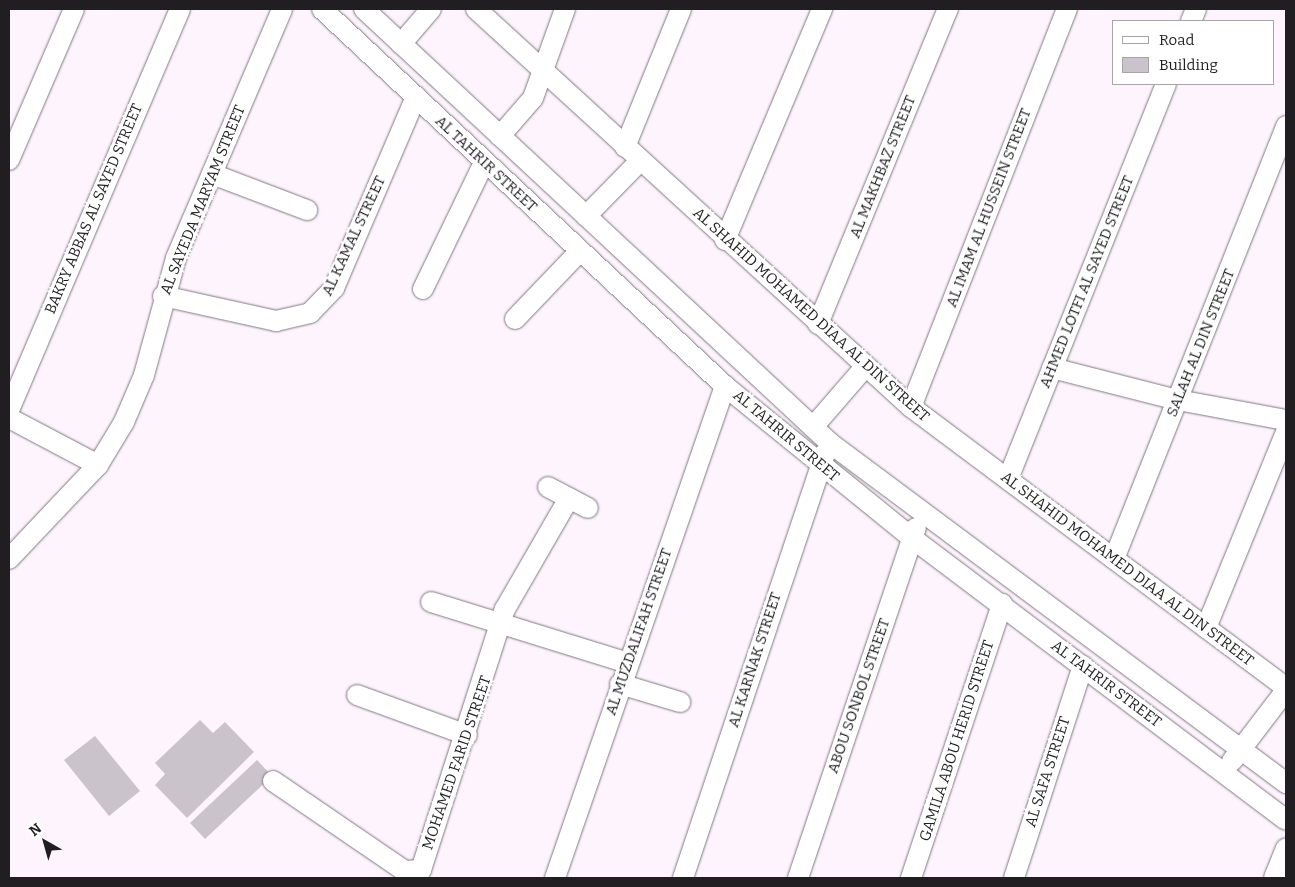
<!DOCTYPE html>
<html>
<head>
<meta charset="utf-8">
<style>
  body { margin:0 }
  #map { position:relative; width:1295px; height:887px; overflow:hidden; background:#fdf4fd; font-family:Bitter,serif }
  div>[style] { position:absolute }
  .building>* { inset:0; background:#cbc3cb }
  .roads { filter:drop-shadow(0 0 1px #807880) drop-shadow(0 0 1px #807880) }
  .street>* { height:20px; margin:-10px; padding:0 10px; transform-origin:10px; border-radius:10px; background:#fff }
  span { translate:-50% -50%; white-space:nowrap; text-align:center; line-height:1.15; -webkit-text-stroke:4px #fff; paint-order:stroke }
  .street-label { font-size:15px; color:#211e22 }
  .frame { position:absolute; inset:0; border:10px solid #211e22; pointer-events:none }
  .legend { position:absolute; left:1112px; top:20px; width:162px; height:65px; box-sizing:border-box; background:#fff; border:1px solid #a6a5a7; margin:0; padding:6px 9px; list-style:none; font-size:15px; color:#211e22 }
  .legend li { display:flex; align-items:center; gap:10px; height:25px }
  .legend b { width:25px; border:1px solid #a6a5a7 }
  .north { position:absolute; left:20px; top:817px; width:50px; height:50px; -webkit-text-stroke:4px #fff; paint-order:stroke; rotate:322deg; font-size:14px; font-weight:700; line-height:20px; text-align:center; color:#211e22 }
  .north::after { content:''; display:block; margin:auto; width:18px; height:22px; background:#211e22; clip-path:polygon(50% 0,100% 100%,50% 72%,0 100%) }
</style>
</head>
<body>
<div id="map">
  <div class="building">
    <i style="clip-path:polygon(200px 720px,213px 733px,225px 722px,254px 752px,187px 818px,155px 785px,165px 774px,155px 763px)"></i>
    <i style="clip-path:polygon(95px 736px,140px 791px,109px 816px,64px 760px)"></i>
    <i style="clip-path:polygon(257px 760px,272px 776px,205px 839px,190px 823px)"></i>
  </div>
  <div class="roads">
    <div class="street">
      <i style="left:322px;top:9px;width:552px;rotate:43.09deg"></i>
      <i style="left:725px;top:386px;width:241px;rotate:39.1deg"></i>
      <i style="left:912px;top:538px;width:468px;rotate:37deg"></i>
      <i style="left:364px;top:9px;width:637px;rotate:42.96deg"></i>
      <i style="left:830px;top:443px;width:569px;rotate:36.71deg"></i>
      <i style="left:476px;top:9px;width:590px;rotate:42.46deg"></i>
      <i style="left:911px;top:407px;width:469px;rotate:36.8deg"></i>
      <i style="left:1191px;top:21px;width:13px;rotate:-67deg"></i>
      <i style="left:401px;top:44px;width:46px;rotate:-49.4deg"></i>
      <i style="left:500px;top:136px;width:50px;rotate:-49deg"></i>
      <i style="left:533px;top:98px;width:95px;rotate:-70.2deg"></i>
      <i style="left:625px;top:147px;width:149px;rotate:-67.9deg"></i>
      <i style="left:9px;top:160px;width:164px;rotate:-66.7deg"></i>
      <i style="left:212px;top:174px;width:102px;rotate:20.8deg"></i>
      <i style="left:586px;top:216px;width:77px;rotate:-45.5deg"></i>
      <i style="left:725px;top:240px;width:251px;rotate:-67.2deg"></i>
      <i style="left:423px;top:289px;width:140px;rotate:-64.2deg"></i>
      <i style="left:163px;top:296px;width:116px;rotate:12.5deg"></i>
      <i style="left:276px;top:321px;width:35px;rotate:-13deg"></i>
      <i style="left:310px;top:313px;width:35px;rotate:-46deg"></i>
      <i style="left:334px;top:288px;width:208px;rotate:-66.8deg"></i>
      <i style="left:515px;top:319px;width:94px;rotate:-46.3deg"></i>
      <i style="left:818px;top:324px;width:341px;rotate:-67.6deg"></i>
      <i style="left:1052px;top:368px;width:130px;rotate:14.3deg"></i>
      <i style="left:1178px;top:400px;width:110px;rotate:10.5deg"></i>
      <i style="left:911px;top:407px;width:427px;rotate:-68.6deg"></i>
      <i style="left:9px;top:410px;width:436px;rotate:-66.9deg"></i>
      <i style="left:9px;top:418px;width:101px;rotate:27.8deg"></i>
      <i style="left:813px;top:427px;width:79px;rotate:-49.1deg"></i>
      <i style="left:1008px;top:479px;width:425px;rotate:-68.2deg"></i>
      <i style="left:548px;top:487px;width:45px;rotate:27.7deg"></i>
      <i style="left:9px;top:559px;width:129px;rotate:-46.6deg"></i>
      <i style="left:98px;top:465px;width:50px;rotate:-58.8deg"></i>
      <i style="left:124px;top:422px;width:51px;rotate:-66.9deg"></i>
      <i style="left:144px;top:375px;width:121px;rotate:-74.7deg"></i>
      <i style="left:176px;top:258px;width:271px;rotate:-66.9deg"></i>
      <i style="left:1114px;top:559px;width:466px;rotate:-68.3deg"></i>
      <i style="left:431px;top:602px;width:206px;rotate:17.2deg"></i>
      <i style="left:1206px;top:628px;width:212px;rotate:-67.8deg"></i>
      <i style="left:620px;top:684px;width:63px;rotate:16.7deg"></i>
      <i style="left:357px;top:695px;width:117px;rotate:20deg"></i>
      <i style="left:1232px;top:761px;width:89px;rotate:-52.7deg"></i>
      <i style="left:273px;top:781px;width:160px;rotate:34.3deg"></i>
      <i style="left:405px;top:871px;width:16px;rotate:-4deg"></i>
      <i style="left:421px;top:870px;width:274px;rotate:-72.2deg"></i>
      <i style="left:505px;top:609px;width:128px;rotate:-60deg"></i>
      <i style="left:555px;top:878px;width:521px;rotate:-70.94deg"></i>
      <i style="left:683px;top:878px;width:448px;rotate:-71.5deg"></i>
      <i style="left:798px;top:878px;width:369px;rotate:-71.4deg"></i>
      <i style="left:911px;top:878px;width:289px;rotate:-71.6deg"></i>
      <i style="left:1014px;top:878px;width:223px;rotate:-72deg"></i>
      <i style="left:1274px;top:878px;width:32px;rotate:-68deg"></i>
    </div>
  </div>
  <div class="street-label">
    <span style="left:486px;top:164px;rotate:43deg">AL TAHRIR STREET</span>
    <span style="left:883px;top:167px;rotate:-68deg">AL MAKHBAZ STREET</span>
    <span style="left:203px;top:200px;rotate:-68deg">AL SAYEDA MARYAM STREET</span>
    <span style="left:989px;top:208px;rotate:-69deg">AL IMAM AL HUSSEIN STREET</span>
    <span style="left:94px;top:209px;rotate:-67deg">BAKRY ABBAS AL SAYED STREET</span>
    <span style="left:354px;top:236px;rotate:-65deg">AL KAMAL STREET</span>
    <span style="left:1087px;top:282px;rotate:-68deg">AHMED LOTFI AL SAYED STREET</span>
    <span style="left:811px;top:315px;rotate:42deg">AL SHAHID MOHAMED DIAA AL DIN STREET</span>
    <span style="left:1201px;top:343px;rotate:-68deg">SALAH AL DIN STREET</span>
    <span style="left:786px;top:436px;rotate:40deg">AL TAHRIR STREET</span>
    <span style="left:1127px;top:569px;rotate:37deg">AL SHAHID MOHAMED DIAA AL DIN STREET</span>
    <span style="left:639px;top:632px;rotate:-71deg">AL MUZDALIFAH STREET</span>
    <span style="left:755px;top:660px;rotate:-72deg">AL KARNAK STREET</span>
    <span style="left:1106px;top:684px;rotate:37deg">AL TAHRIR STREET</span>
    <span style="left:859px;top:696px;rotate:-71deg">ABOU SONBOL STREET</span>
    <span style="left:957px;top:741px;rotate:-72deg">GAMILA ABOU HERID STREET</span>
    <span style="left:457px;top:763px;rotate:-71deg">MOHAMED FARID STREET</span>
    <span style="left:1048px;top:772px;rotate:-72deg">AL SAFA STREET</span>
  </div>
  <div class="frame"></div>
  <ul class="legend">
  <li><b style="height:6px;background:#fff"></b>Road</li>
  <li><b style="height:14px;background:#cbc3cb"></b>Building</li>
  </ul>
  <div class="north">N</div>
</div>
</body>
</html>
